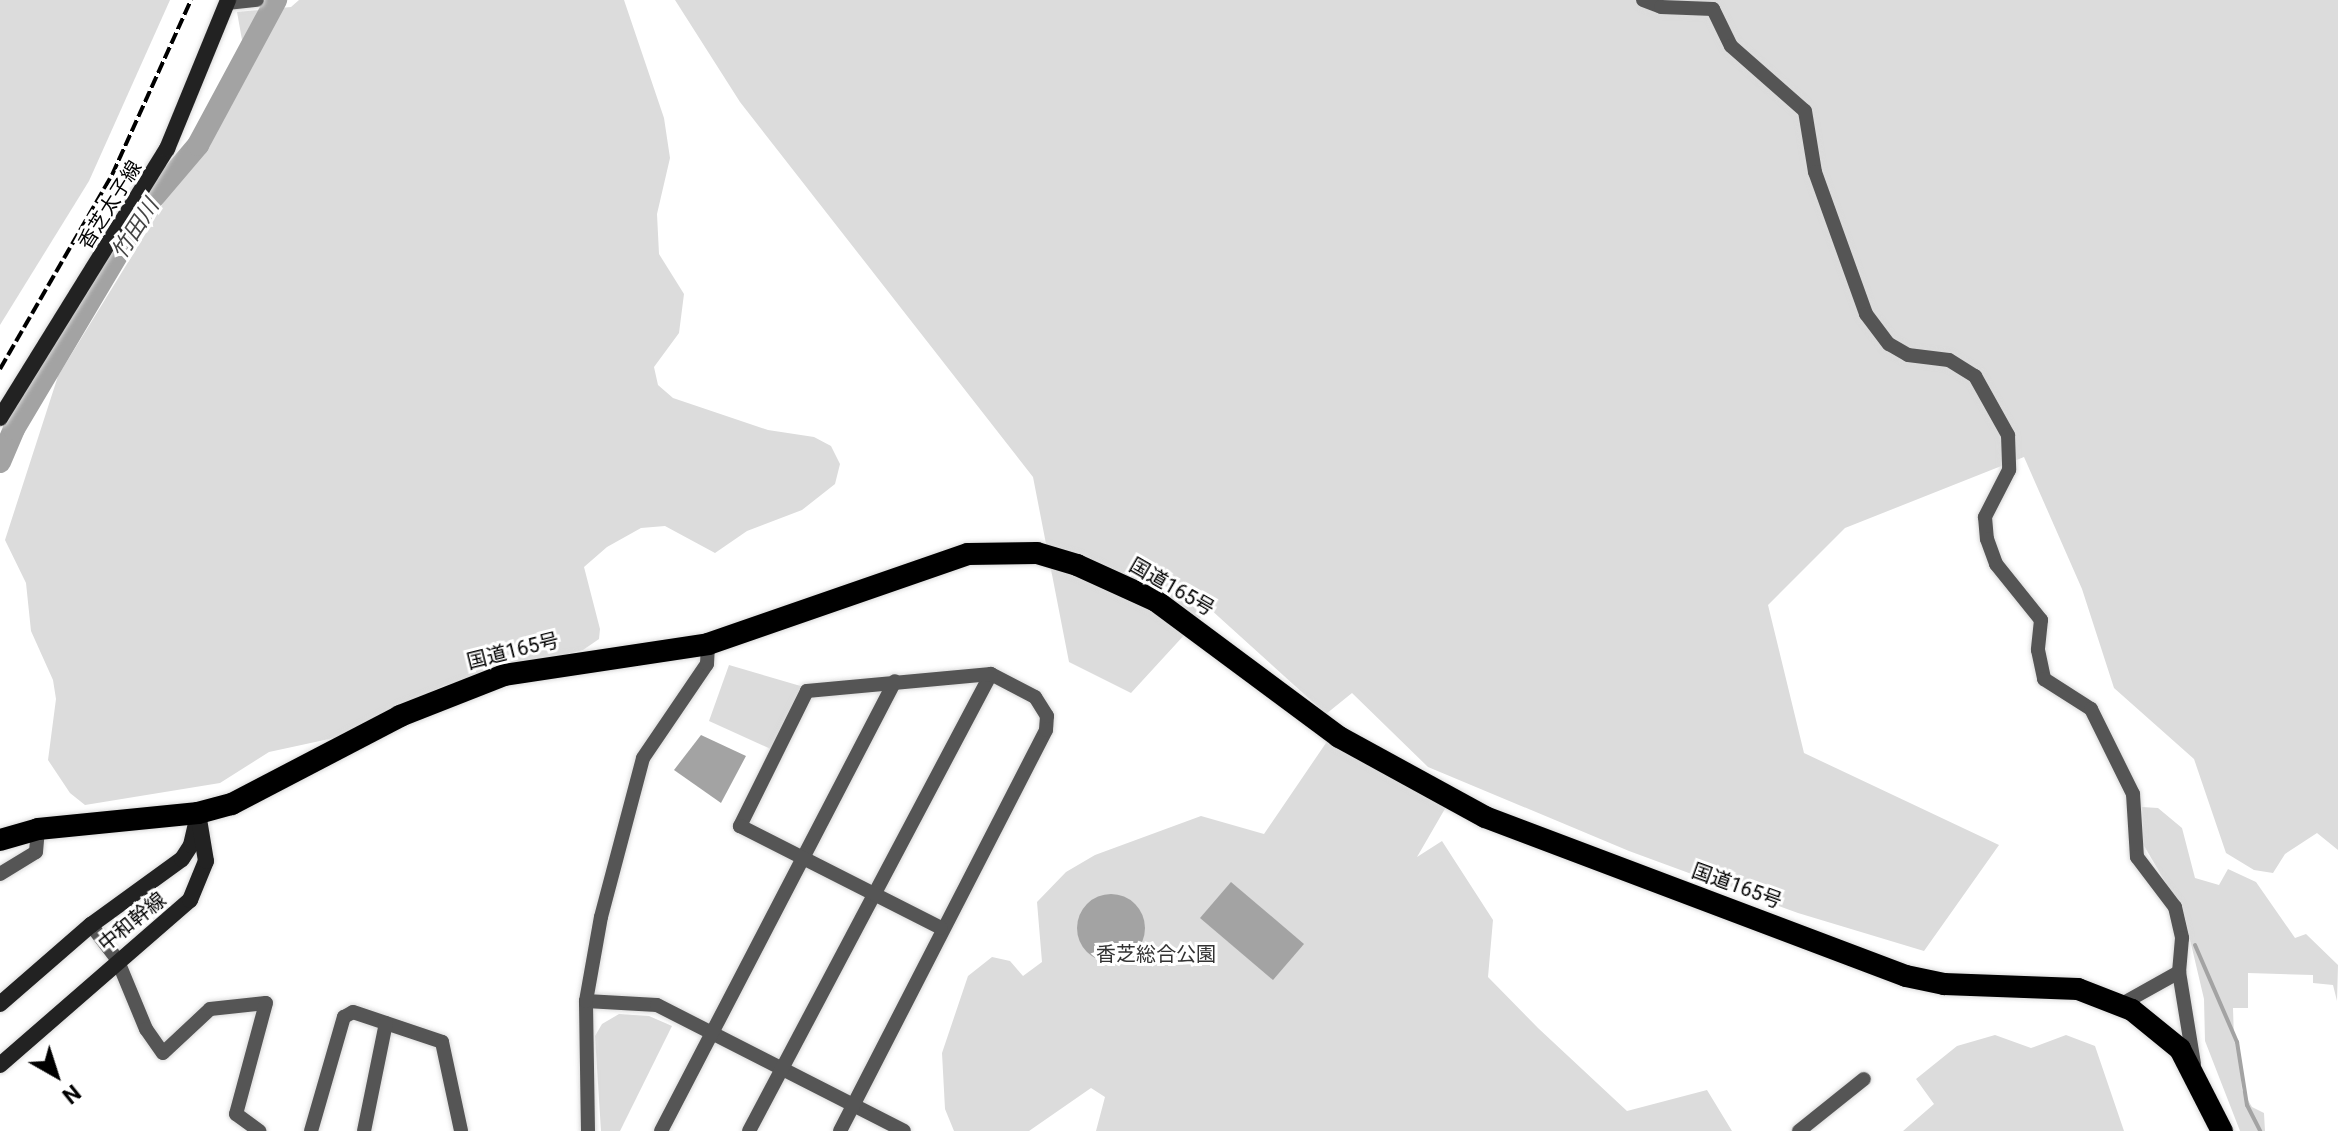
<!DOCTYPE html>
<html>
<head>
<meta charset="utf-8">
<style>
  body { margin:0 }
  #map { position:relative; width:2338px; height:1131px; overflow:hidden; background:#fff; font-family:Roboto,"Noto Sans JP",sans-serif }
  div>[style] { position:absolute }
  .green>* { inset:0; background:#dcdcdc }
  .water>* { inset:0; background:#a3a3a3 }
  .round { border-radius:50% }
  .stream>* { height:4px; margin:-2px; padding:0 2px; transform-origin:2px; border-radius:2px; background:#a3a3a3 }
  .river>* { height:22px; margin:-11px; padding:0 11px; transform-origin:11px; border-radius:11px; background:#a3a3a3 }
  .roads { filter:drop-shadow(0 0 2px #dbdbdb) drop-shadow(0 0 2px #dbdbdb) }
  .minor>* { height:14px; margin:-7px; padding:0 7px; transform-origin:7px; border-radius:7px; background:#555 }
  .secondary>* { height:16px; margin:-8px; padding:0 8px; transform-origin:8px; border-radius:8px; background:#222 }
  .trunk>* { height:22px; margin:-11px; padding:0 11px; transform-origin:11px; border-radius:11px; background:#000 }
  .rail>* { height:4px; margin-top:-2px; transform-origin:0; background:repeating-linear-gradient(90deg,#000 0 12px,transparent 0 16px) }
  span { translate:-50% -50%; white-space:nowrap; text-align:center; line-height:1.15; -webkit-text-stroke:6px #fff; paint-order:stroke }
  .street-label { font-size:20px; color:#000 }
  .park-label { font-size:20px; color:#333 }
  .water-label { font-size:22px; color:#444; font-style:italic }
  .north { position:absolute; left:16px; top:1035px; width:80px; height:80px; -webkit-text-stroke:6px #fff; paint-order:stroke; rotate:141deg; font-size:22px; font-weight:700; line-height:32px; text-align:center; color:#000 }
  .north::after { content:''; display:block; margin:auto; width:28px; height:36px; background:#000; clip-path:polygon(50% 0,100% 100%,50% 72%,0 100%) }
</style>
</head>
<body>
<div id="map">
  <div class="green">
    <i style="clip-path:polygon(0 0,170px 0,89px 181px,0 325px)"></i>
    <i style="clip-path:polygon(299px 0,624px 0,664px 118px,670px 158px,657px 214px,659px 254px,684px 294px,679px 333px,654px 367px,658px 385px,673px 398px,768px 430px,814px 437px,831px 446px,840px 464px,835px 484px,802px 510px,747px 531px,715px 553px,665px 526px,641px 528px,607px 547px,584px 567px,600px 629px,599px 639px,583px 650px,443px 686px,343px 736px,269px 752px,220px 783px,85px 805px,70px 793px,48px 760px,56px 699px,53px 680px,31px 631px,26px 583px,5px 540px,58px 376px,154px 220px,244px 51px,237px 12px,291px 7px)"></i>
    <i style="clip-path:polygon(675px 0,2338px 0,2338px 850px,2317px 833px,2285px 854px,2273px 873px,2254px 870px,2226px 853px,2194px 759px,2114px 688px,2082px 589px,2024px 457px,1845px 528px,1768px 605px,1804px 753px,1999px 845px,1924px 951px,1798px 913px,1629px 851px,1428px 767px,1352px 693px,1326px 714px,1209px 608px,1131px 693px,1069px 662px,1033px 477px,740px 102px)"></i>
    <i style="clip-path:polygon(729px 665px,804px 687px,773px 750px,709px 721px)"></i>
    <i style="clip-path:polygon(1328px 740px,1446px 807px,1417px 857px,1442px 841px,1493px 920px,1488px 977px,1538px 1028px,1627px 1111px,1707px 1090px,1732px 1131px,1096px 1131px,1105px 1097px,1091px 1088px,1029px 1131px,954px 1131px,945px 1109px,942px 1053px,968px 976px,992px 957px,1010px 961px,1023px 976px,1042px 962px,1037px 902px,1066px 872px,1095px 855px,1201px 816px,1264px 834px)"></i>
    <i style="clip-path:polygon(2142px 807px,2158px 808px,2182px 828px,2195px 878px,2219px 885px,2228px 869px,2256px 882px,2295px 938px,2306px 934px,2338px 965px,2337px 1001px,2333px 985px,2313px 983px,2313px 975px,2248px 973px,2248px 1008px,2233px 1008px,2234px 1040px,2239px 1041px,2242px 1090px,2252px 1107px,2264px 1113px,2265px 1131px,2240px 1131px,2205px 1041px,2204px 999px,2184px 914px,2143px 844px)"></i>
    <i style="clip-path:polygon(619px 1014px,649px 1016px,672px 1026px,620px 1131px,601px 1131px,595px 1036px,602px 1024px)"></i>
    <i style="clip-path:polygon(1995px 1035px,2031px 1048px,2066px 1035px,2095px 1046px,2124px 1131px,1903px 1131px,1934px 1104px,1916px 1079px,1957px 1046px)"></i>
  </div>
  <div class="water">
    <i style="clip-path:polygon(701px 735px,746px 756px,721px 803px,674px 770px)"></i>
    <i style="clip-path:polygon(1231px 882px,1304px 944px,1273px 980px,1200px 918px)"></i>
    <i class="round" style="left:1077px;top:894px;width:68px;height:68px"></i>
  </div>
  <div class="stream">
    <i style="left:2195px;top:945px;width:106px;rotate:66.6deg"></i>
    <i style="left:2237px;top:1042px;width:64px;rotate:81deg"></i>
    <i style="left:2247px;top:1105px;width:29px;rotate:63deg"></i>
  </div>
  <div class="river">
    <i style="left:0;top:462px;width:36px;rotate:-67deg"></i>
    <i style="left:14px;top:429px;width:261px;rotate:-59.3deg"></i>
    <i style="left:147px;top:205px;width:79px;rotate:-49.6deg"></i>
    <i style="left:198px;top:145px;width:165px;rotate:-61.7deg"></i>
  </div>
  <div class="roads">
    <div class="minor">
      <i style="left:1643px;top:0;width:19px;rotate:21deg"></i>
      <i style="left:1661px;top:7px;width:52px;rotate:2.2deg"></i>
      <i style="left:1713px;top:9px;width:41px;rotate:64.1deg"></i>
      <i style="left:1731px;top:46px;width:98px;rotate:41.3deg"></i>
      <i style="left:1805px;top:111px;width:62px;rotate:80.7deg"></i>
      <i style="left:1815px;top:172px;width:151px;rotate:70.2deg"></i>
      <i style="left:1866px;top:314px;width:38px;rotate:53deg"></i>
      <i style="left:1889px;top:344px;width:22px;rotate:30deg"></i>
      <i style="left:1908px;top:355px;width:41px;rotate:7deg"></i>
      <i style="left:1949px;top:360px;width:31px;rotate:32deg"></i>
      <i style="left:1975px;top:376px;width:68px;rotate:60.8deg"></i>
      <i style="left:2008px;top:435px;width:35px;rotate:88deg"></i>
      <i style="left:2009px;top:470px;width:53px;rotate:117.1deg"></i>
      <i style="left:1985px;top:517px;width:22px;rotate:85deg"></i>
      <i style="left:1987px;top:539px;width:27px;rotate:70deg"></i>
      <i style="left:1996px;top:564px;width:72px;rotate:51.2deg"></i>
      <i style="left:2041px;top:620px;width:30px;rotate:96deg"></i>
      <i style="left:2038px;top:650px;width:30px;rotate:78deg"></i>
      <i style="left:2044px;top:679px;width:56px;rotate:32.6deg"></i>
      <i style="left:2091px;top:709px;width:95px;rotate:63.7deg"></i>
      <i style="left:2133px;top:794px;width:63px;rotate:86.4deg"></i>
      <i style="left:2137px;top:857px;width:63px;rotate:52.8deg"></i>
      <i style="left:2175px;top:907px;width:32px;rotate:77deg"></i>
      <i style="left:2182px;top:938px;width:34px;rotate:95deg"></i>
      <i style="left:2179px;top:972px;width:93px;rotate:80.7deg"></i>
      <i style="left:227px;top:3px;width:30px;rotate:-6deg"></i>
      <i style="left:0;top:874px;width:42px;rotate:-31.4deg"></i>
      <i style="left:36px;top:852px;width:23px;rotate:-85deg"></i>
      <i style="left:91px;top:925px;width:43px;rotate:52.6deg"></i>
      <i style="left:117px;top:959px;width:76px;rotate:67.5deg"></i>
      <i style="left:146px;top:1029px;width:29px;rotate:55deg"></i>
      <i style="left:163px;top:1053px;width:64px;rotate:-43.1deg"></i>
      <i style="left:210px;top:1009px;width:56px;rotate:-6.1deg"></i>
      <i style="left:266px;top:1003px;width:115px;rotate:105.1deg"></i>
      <i style="left:236px;top:1114px;width:29px;rotate:36deg"></i>
      <i style="left:586px;top:1001px;width:71px;rotate:3.2deg"></i>
      <i style="left:657px;top:1005px;width:277px;rotate:27deg"></i>
      <i style="left:2120px;top:1005px;width:68px;rotate:-29.2deg"></i>
      <i style="left:311px;top:1131px;width:119px;rotate:-73.9deg"></i>
      <i style="left:344px;top:1017px;width:10px;rotate:-29deg"></i>
      <i style="left:353px;top:1012px;width:94px;rotate:18.6deg"></i>
      <i style="left:442px;top:1042px;width:91px;rotate:77.9deg"></i>
      <i style="left:364px;top:1131px;width:110px;rotate:-78.5deg"></i>
      <i style="left:588px;top:1131px;width:130px;rotate:-90.9deg"></i>
      <i style="left:586px;top:1001px;width:85px;rotate:-79.9deg"></i>
      <i style="left:601px;top:917px;width:164px;rotate:-75.2deg"></i>
      <i style="left:643px;top:758px;width:114px;rotate:-55.8deg"></i>
      <i style="left:707px;top:664px;width:20px;rotate:-87deg"></i>
      <i style="left:661px;top:1131px;width:507px;rotate:-62.53deg"></i>
      <i style="left:749px;top:1131px;width:517px;rotate:-62.1deg"></i>
      <i style="left:840px;top:1131px;width:451px;rotate:-62.8deg"></i>
      <i style="left:1046px;top:730px;width:14px;rotate:-86deg"></i>
      <i style="left:1047px;top:716px;width:22px;rotate:-122deg"></i>
      <i style="left:1035px;top:697px;width:50px;rotate:-152.4deg"></i>
      <i style="left:991px;top:674px;width:185px;rotate:174.7deg"></i>
      <i style="left:807px;top:691px;width:151px;rotate:116.4deg"></i>
      <i style="left:740px;top:826px;width:225px;rotate:26.9deg"></i>
      <i style="left:1799px;top:1131px;width:83px;rotate:-38.7deg"></i>
    </div>
    <div class="secondary">
      <i style="left:0;top:418px;width:317px;rotate:-58.2deg"></i>
      <i style="left:167px;top:149px;width:161px;rotate:-67.7deg"></i>
      <i style="left:0;top:1004px;width:121px;rotate:-41deg"></i>
      <i style="left:91px;top:925px;width:112px;rotate:-36deg"></i>
      <i style="left:182px;top:859px;width:17px;rotate:-57deg"></i>
      <i style="left:191px;top:845px;width:27px;rotate:-77deg"></i>
      <i style="left:0;top:1065px;width:252px;rotate:-41deg"></i>
      <i style="left:190px;top:900px;width:42px;rotate:-67.7deg"></i>
      <i style="left:206px;top:861px;width:49px;rotate:-99.5deg"></i>
    </div>
    <div class="trunk">
      <i style="left:0;top:840px;width:40px;rotate:-16deg"></i>
      <i style="left:38px;top:829px;width:161px;rotate:-5.7deg"></i>
      <i style="left:198px;top:813px;width:35px;rotate:-15deg"></i>
      <i style="left:232px;top:804px;width:190px;rotate:-27.6deg"></i>
      <i style="left:400px;top:716px;width:112px;rotate:-21.5deg"></i>
      <i style="left:504px;top:675px;width:206px;rotate:-8.6deg"></i>
      <i style="left:708px;top:644px;width:275px;rotate:-19.1deg"></i>
      <i style="left:968px;top:554px;width:69px;rotate:-0.8deg"></i>
      <i style="left:1037px;top:553px;width:42px;rotate:16.7deg"></i>
      <i style="left:1077px;top:565px;width:87px;rotate:24.5deg"></i>
      <i style="left:1156px;top:601px;width:228px;rotate:36.6deg"></i>
      <i style="left:1339px;top:737px;width:166px;rotate:28.7deg"></i>
      <i style="left:1485px;top:817px;width:450px;rotate:20.7deg"></i>
      <i style="left:1906px;top:976px;width:39px;rotate:12deg"></i>
      <i style="left:1944px;top:984px;width:134px;rotate:2.1deg"></i>
      <i style="left:2078px;top:989px;width:58px;rotate:21.3deg"></i>
      <i style="left:2132px;top:1010px;width:62px;rotate:39.1deg"></i>
      <i style="left:2180px;top:1049px;width:92px;rotate:62.9deg"></i>
    </div>
  </div>
  <div class="rail">
    <i style="left:0;top:369px;width:224px;rotate:-60deg"></i>
    <i style="left:112px;top:175px;width:192px;rotate:-65.7deg"></i>
  </div>
  <div class="street-label">
    <span style="left:110px;top:205px;rotate:-58deg">香芝太子線</span>
    <span style="left:1172px;top:587px;rotate:30deg">国道165号</span>
    <span style="left:513px;top:651px;rotate:-14deg">国道165号</span>
    <span style="left:1737px;top:886px;rotate:20deg">国道165号</span>
    <span style="left:132px;top:922px;rotate:-39deg">中和幹線</span>
  </div>
  <div class="park-label">
    <span style="left:1156px;top:954px">香芝総合公園</span>
  </div>
  <div class="water-label">
    <span style="left:135px;top:229px;rotate:-57deg">竹田川</span>
  </div>
  <div class="north">N</div>
</div>
</body>
</html>
